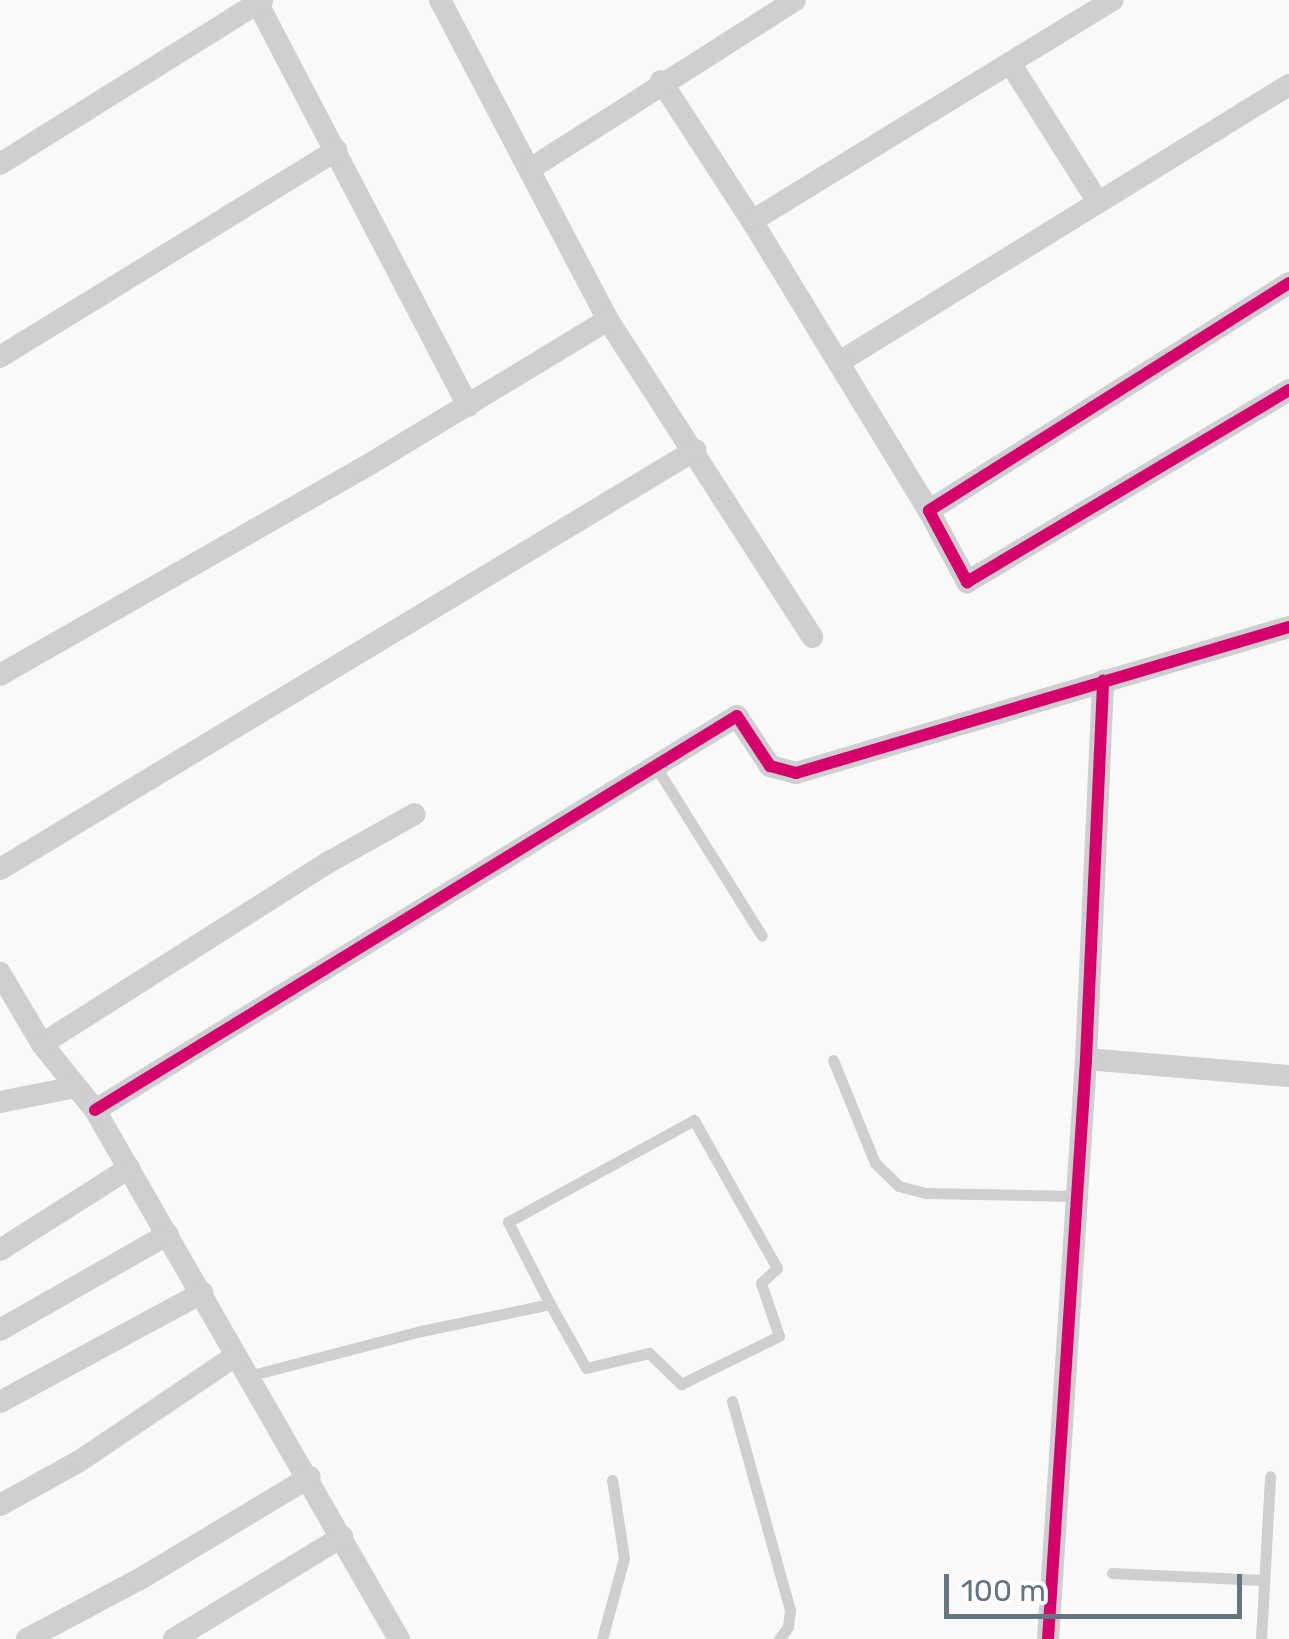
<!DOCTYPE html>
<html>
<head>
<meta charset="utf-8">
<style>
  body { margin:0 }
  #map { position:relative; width:1289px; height:1639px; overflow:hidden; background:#f9f9f9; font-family:Rubik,sans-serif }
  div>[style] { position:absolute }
  .lane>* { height:11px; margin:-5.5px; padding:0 5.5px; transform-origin:5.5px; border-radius:5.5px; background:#cecfd0 }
  .street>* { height:22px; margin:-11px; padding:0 11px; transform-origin:11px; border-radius:11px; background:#cecfd0 }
  .cycleway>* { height:12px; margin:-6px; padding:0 6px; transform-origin:6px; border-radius:6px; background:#d6006c }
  span { translate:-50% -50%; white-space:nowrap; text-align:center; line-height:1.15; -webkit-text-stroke:10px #fff; paint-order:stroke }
  .scale { position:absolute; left:944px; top:1574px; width:298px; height:45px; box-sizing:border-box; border:5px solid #657683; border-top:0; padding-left:12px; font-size:30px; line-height:35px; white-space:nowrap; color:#657683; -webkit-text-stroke:8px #fff; paint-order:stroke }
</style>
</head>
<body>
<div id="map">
  <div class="lane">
    <i style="left:656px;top:767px;width:199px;rotate:57.9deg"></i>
    <i style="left:833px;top:1060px;width:111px;rotate:67.8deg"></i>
    <i style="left:875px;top:1163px;width:33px;rotate:44deg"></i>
    <i style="left:899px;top:1186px;width:28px;rotate:15deg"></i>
    <i style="left:926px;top:1193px;width:150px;rotate:1.1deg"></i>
    <i style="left:248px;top:1376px;width:179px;rotate:-14.6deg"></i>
    <i style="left:421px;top:1331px;width:132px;rotate:-11.8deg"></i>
    <i style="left:550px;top:1304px;width:73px;rotate:60.6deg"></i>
    <i style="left:586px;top:1368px;width:65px;rotate:-13.4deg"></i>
    <i style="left:649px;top:1353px;width:45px;rotate:44.1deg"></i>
    <i style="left:681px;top:1384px;width:109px;rotate:-26.1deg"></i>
    <i style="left:779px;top:1336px;width:56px;rotate:-108.8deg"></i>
    <i style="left:761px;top:1283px;width:22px;rotate:-43deg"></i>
    <i style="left:777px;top:1268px;width:170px;rotate:-119.3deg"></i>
    <i style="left:694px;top:1120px;width:212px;rotate:151.3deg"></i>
    <i style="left:508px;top:1222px;width:92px;rotate:62.9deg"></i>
    <i style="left:732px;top:1401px;width:217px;rotate:74.5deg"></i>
    <i style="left:790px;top:1610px;width:17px;rotate:97deg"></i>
    <i style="left:788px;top:1627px;width:15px;rotate:127deg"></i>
    <i style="left:1112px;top:1573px;width:152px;rotate:2.6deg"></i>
    <i style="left:602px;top:1639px;width:84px;rotate:-74.8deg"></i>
    <i style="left:624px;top:1558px;width:79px;rotate:-98.7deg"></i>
    <i style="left:1261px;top:1639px;width:163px;rotate:-86.8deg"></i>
  </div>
  <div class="street">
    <i style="left:440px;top:0;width:361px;rotate:62.3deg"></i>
    <i style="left:608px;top:320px;width:377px;rotate:57.2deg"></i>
    <i style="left:257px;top:2px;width:456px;rotate:62.4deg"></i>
    <i style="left:1010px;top:63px;width:165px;rotate:57.7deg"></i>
    <i style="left:661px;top:81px;width:167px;rotate:57deg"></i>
    <i style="left:0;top:164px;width:309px;rotate:-32deg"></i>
    <i style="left:530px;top:169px;width:314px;rotate:-32.5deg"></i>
    <i style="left:1289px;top:283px;width:426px;rotate:147.7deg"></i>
    <i style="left:929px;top:511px;width:81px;rotate:61.8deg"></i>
    <i style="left:967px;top:582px;width:375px;rotate:-30.8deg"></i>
    <i style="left:0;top:357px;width:395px;rotate:-31.6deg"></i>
    <i style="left:841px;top:361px;width:526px;rotate:-31.64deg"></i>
    <i style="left:929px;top:511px;width:340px;rotate:-121.4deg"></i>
    <i style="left:752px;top:221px;width:423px;rotate:-31.5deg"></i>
    <i style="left:0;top:675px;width:414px;rotate:-29.7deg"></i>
    <i style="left:360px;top:470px;width:290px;rotate:-31.2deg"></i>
    <i style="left:0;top:869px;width:812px;rotate:-31.08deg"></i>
    <i style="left:0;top:973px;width:82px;rotate:59.4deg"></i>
    <i style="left:42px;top:1044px;width:85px;rotate:51.2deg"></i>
    <i style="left:95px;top:1110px;width:610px;rotate:60.12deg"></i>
    <i style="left:42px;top:1044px;width:340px;rotate:-32.4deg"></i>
    <i style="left:329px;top:862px;width:98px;rotate:-29.2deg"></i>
    <i style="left:1086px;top:1059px;width:204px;rotate:4.8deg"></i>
    <i style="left:0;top:1102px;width:77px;rotate:-11.2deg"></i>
    <i style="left:95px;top:1110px;width:753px;rotate:-31.54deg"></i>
    <i style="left:737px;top:716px;width:60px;rotate:56.6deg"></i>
    <i style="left:770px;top:766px;width:27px;rotate:15deg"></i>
    <i style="left:796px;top:773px;width:514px;rotate:-16.5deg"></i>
    <i style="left:0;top:1250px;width:153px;rotate:-32.4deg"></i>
    <i style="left:0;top:1330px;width:193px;rotate:-29.7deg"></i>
    <i style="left:0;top:1402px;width:230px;rotate:-28.4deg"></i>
    <i style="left:0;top:1505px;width:89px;rotate:-28.9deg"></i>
    <i style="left:78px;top:1462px;width:189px;rotate:-34deg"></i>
    <i style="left:27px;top:1639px;width:128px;rotate:-28deg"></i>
    <i style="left:140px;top:1579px;width:198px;rotate:-31deg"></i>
    <i style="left:174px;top:1639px;width:197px;rotate:-31.3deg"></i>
    <i style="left:1048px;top:1639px;width:581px;rotate:-86.25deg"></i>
    <i style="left:1086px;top:1059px;width:379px;rotate:-87.4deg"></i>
  </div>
  <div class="cycleway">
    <i style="left:1289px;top:283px;width:426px;rotate:147.7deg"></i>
    <i style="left:929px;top:511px;width:81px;rotate:61.8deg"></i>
    <i style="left:967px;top:582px;width:375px;rotate:-30.8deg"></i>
    <i style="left:95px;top:1110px;width:753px;rotate:-31.54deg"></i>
    <i style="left:737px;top:716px;width:60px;rotate:56.6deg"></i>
    <i style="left:770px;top:766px;width:27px;rotate:15deg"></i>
    <i style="left:796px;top:773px;width:514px;rotate:-16.5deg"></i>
    <i style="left:1048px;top:1639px;width:581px;rotate:-86.25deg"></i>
    <i style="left:1086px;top:1059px;width:379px;rotate:-87.4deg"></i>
  </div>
  <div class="scale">100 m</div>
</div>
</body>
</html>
